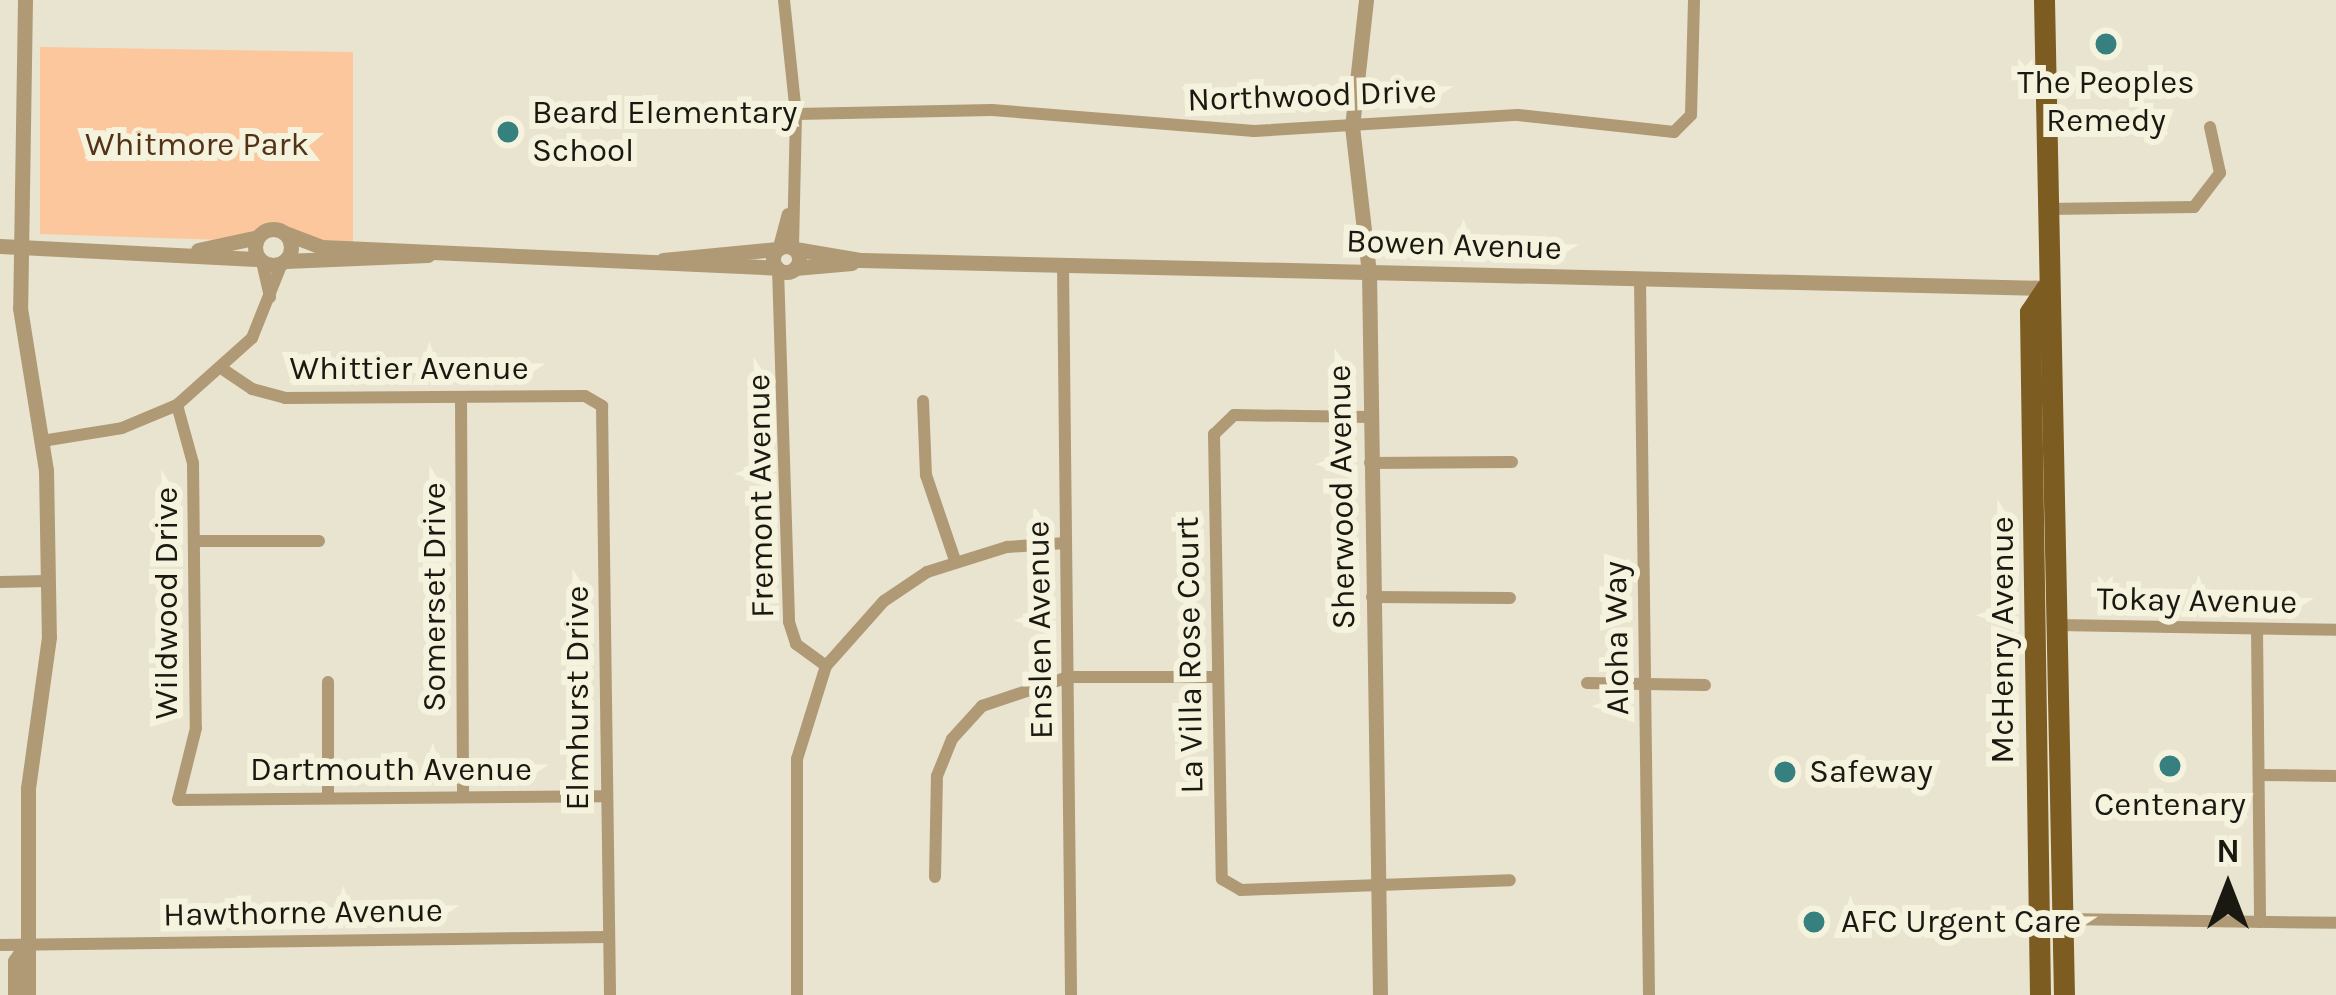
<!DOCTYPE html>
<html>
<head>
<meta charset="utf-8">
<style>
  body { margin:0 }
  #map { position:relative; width:2336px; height:995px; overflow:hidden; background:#e8e4d0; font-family:Karla,sans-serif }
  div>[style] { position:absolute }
  .green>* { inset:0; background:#fcc79d }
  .minor>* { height:12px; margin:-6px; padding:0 6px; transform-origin:6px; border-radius:6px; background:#b09975 }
  .tertiary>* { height:15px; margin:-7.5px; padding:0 7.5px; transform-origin:7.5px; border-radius:7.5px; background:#b09975 }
  .tertiary>.ring { margin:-7.5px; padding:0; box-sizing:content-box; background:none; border:15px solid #b09975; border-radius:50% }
  .primary>* { height:21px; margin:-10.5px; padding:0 10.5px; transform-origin:10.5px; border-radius:10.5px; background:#7c5c20 }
  .dots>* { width:33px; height:33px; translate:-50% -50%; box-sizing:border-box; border:6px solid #f5f2dd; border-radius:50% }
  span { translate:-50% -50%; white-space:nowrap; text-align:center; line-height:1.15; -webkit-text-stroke:12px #f5f2dd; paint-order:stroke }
  .poi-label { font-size:33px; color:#1a1911 }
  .left { translate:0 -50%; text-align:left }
  .street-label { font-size:33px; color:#1a1911 }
  .park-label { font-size:33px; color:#533317 }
  .north { position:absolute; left:2168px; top:827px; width:120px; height:120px; -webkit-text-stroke:9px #f5f2dd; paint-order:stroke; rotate:0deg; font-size:33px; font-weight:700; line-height:48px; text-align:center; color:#1a1911 }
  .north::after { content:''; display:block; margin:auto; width:42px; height:54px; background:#1a1911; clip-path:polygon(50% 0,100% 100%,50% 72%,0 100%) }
</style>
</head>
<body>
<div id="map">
  <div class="green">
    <i style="clip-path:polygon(40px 47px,353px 52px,353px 242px,306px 239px,277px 224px,224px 240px,40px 234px)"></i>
  </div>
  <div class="minor">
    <i style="left:784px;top:0;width:115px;rotate:84deg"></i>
    <i style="left:796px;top:114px;width:133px;rotate:91.3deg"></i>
    <i style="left:796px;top:114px;width:196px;rotate:-1.2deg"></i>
    <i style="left:992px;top:110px;width:263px;rotate:4.6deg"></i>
    <i style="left:1254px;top:131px;width:264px;rotate:-3.5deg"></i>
    <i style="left:1518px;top:115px;width:157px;rotate:6.2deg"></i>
    <i style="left:1674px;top:132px;width:24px;rotate:-45deg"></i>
    <i style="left:1691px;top:115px;width:115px;rotate:-88.5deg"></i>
    <i style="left:2047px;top:209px;width:147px;rotate:-0.8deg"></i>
    <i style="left:2194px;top:207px;width:43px;rotate:-52.6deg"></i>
    <i style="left:2220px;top:173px;width:47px;rotate:-102.3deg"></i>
    <i style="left:779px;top:247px;width:34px;rotate:-75deg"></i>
    <i style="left:262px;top:262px;width:36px;rotate:77deg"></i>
    <i style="left:1063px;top:265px;width:730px;rotate:89.37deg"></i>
    <i style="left:778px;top:269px;width:353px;rotate:88.2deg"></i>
    <i style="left:789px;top:622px;width:23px;rotate:72deg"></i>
    <i style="left:796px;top:644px;width:37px;rotate:36deg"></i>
    <i style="left:1640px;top:280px;width:715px;rotate:89.28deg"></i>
    <i style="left:224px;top:370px;width:34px;rotate:34deg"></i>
    <i style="left:252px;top:389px;width:34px;rotate:15deg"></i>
    <i style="left:285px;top:398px;width:300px;rotate:-0.4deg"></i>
    <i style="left:585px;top:396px;width:20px;rotate:30deg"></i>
    <i style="left:602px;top:406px;width:589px;rotate:89.22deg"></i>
    <i style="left:461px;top:399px;width:397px;rotate:89.7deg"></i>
    <i style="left:923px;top:401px;width:74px;rotate:87.7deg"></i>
    <i style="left:926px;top:475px;width:90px;rotate:71.2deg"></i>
    <i style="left:177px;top:405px;width:60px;rotate:74.6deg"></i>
    <i style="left:193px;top:463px;width:265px;rotate:89.4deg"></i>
    <i style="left:196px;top:728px;width:74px;rotate:104deg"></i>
    <i style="left:178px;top:800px;width:427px;rotate:-0.5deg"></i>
    <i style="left:1369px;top:417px;width:135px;rotate:-179.2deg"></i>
    <i style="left:1234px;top:415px;width:28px;rotate:136deg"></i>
    <i style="left:1214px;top:434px;width:445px;rotate:89deg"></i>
    <i style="left:1222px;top:879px;width:22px;rotate:30deg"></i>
    <i style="left:1241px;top:890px;width:269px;rotate:-2.1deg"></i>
    <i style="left:42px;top:441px;width:81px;rotate:-9.2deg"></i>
    <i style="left:122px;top:428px;width:60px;rotate:-22.7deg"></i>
    <i style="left:177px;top:405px;width:101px;rotate:-41.8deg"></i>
    <i style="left:252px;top:338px;width:81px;rotate:-68.2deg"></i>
    <i style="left:1370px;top:463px;width:142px;rotate:-0.4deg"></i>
    <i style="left:194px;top:541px;width:125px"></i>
    <i style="left:0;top:582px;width:48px;rotate:-1.2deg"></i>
    <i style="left:1372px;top:597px;width:138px;rotate:0.4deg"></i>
    <i style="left:2058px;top:625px;width:278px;rotate:1deg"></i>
    <i style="left:2257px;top:629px;width:293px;rotate:89.4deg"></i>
    <i style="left:328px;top:682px;width:115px;rotate:90deg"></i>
    <i style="left:1587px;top:683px;width:118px;rotate:1deg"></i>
    <i style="left:2259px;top:775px;width:77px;rotate:0.7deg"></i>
    <i style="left:935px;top:877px;width:101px;rotate:-88.9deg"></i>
    <i style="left:937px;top:776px;width:40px;rotate:-68deg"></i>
    <i style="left:952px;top:739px;width:45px;rotate:-47.7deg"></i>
    <i style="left:982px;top:706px;width:91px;rotate:-18.6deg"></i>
    <i style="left:1068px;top:677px;width:149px"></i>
    <i style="left:2062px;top:919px;width:274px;rotate:0.8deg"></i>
    <i style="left:0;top:945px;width:608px;rotate:-0.75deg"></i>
    <i style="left:797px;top:995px;width:236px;rotate:-90deg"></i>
    <i style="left:797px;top:759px;width:97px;rotate:-72.7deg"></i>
    <i style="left:826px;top:666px;width:87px;rotate:-48.3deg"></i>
    <i style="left:884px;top:601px;width:52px;rotate:-34deg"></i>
    <i style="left:927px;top:572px;width:84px;rotate:-17.4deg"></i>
    <i style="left:1007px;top:547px;width:59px;rotate:-3.9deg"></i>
  </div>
  <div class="tertiary">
    <i style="left:25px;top:0;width:308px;rotate:90.9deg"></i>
    <i style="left:20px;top:308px;width:164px;rotate:80.9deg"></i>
    <i style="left:46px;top:470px;width:167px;rotate:89deg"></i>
    <i style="left:49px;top:637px;width:152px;rotate:97.9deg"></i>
    <i style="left:28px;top:788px;width:207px;rotate:90deg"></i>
    <i style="left:1366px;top:0;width:127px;rotate:96.3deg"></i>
    <i style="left:1352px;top:126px;width:147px;rotate:83.4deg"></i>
    <i style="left:1369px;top:272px;width:723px;rotate:89.13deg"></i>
    <i class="ring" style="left:255px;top:229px;width:21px;height:21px"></i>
    <i style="left:285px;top:233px;width:40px;rotate:21deg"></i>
    <i style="left:322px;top:247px;width:455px;rotate:2.6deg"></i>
    <i class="ring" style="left:773px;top:246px;width:11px;height:11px"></i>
    <i style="left:0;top:246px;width:259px;rotate:2.9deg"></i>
    <i style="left:795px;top:249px;width:67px;rotate:9.5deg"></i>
    <i style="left:861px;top:260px;width:1185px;rotate:1.35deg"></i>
    <i style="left:198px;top:250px;width:61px;rotate:-12.2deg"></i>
    <i style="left:663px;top:260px;width:115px;rotate:-5.5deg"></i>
    <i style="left:285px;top:261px;width:143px;rotate:-2.4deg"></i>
    <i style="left:795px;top:268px;width:57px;rotate:-5deg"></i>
    <i style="left:15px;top:995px;width:34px;rotate:-90deg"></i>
    <i style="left:15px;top:961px;width:19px;rotate:-55deg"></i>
  </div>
  <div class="primary">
    <i style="left:2044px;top:0;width:995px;rotate:88.85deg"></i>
    <i style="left:2040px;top:995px;width:683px;rotate:-90.84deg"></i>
    <i style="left:2030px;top:312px;width:29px;rotate:-56deg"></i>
  </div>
  <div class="dots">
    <i style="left:2106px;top:44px;background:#378080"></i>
    <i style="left:508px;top:132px;background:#378080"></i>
    <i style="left:2170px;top:766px;background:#378080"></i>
    <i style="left:1785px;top:772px;background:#378080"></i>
    <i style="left:1814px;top:922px;background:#378080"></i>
  </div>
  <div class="poi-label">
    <span style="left:2106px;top:102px">The Peoples<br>Remedy</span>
    <span class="left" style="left:532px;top:132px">Beard Elementary<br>School</span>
    <span class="left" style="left:1809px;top:772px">Safeway</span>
    <span style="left:2170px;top:805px">Centenary</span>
    <span class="left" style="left:1841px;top:922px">AFC Urgent Care</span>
  </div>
  <div class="street-label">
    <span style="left:1312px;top:96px;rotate:-2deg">Northwood Drive</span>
    <span style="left:1454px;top:245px;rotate:2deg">Bowen Avenue</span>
    <span style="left:409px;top:369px">Whittier Avenue</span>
    <span style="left:761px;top:496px;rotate:-91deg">Fremont Avenue</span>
    <span style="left:1342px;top:497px;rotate:-91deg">Sherwood Avenue</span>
    <span style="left:435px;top:597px;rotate:-90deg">Somerset Drive</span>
    <span style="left:2197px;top:601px;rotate:1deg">Tokay Avenue</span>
    <span style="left:167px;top:603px;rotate:-90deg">Wildwood Drive</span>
    <span style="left:1040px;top:630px;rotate:-91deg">Enslen Avenue</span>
    <span style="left:1617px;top:638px;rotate:-91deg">Aloha Way</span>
    <span style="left:2003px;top:640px;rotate:-90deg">McHenry Avenue</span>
    <span style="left:1190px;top:655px;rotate:-91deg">La Villa Rose Court</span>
    <span style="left:578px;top:698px;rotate:-90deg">Elmhurst Drive</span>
    <span style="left:391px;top:770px">Dartmouth Avenue</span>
    <span style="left:303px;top:913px;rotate:-1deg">Hawthorne Avenue</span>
  </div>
  <div class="park-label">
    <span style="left:197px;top:145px">Whitmore Park</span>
  </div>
  <div class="north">N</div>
</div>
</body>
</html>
